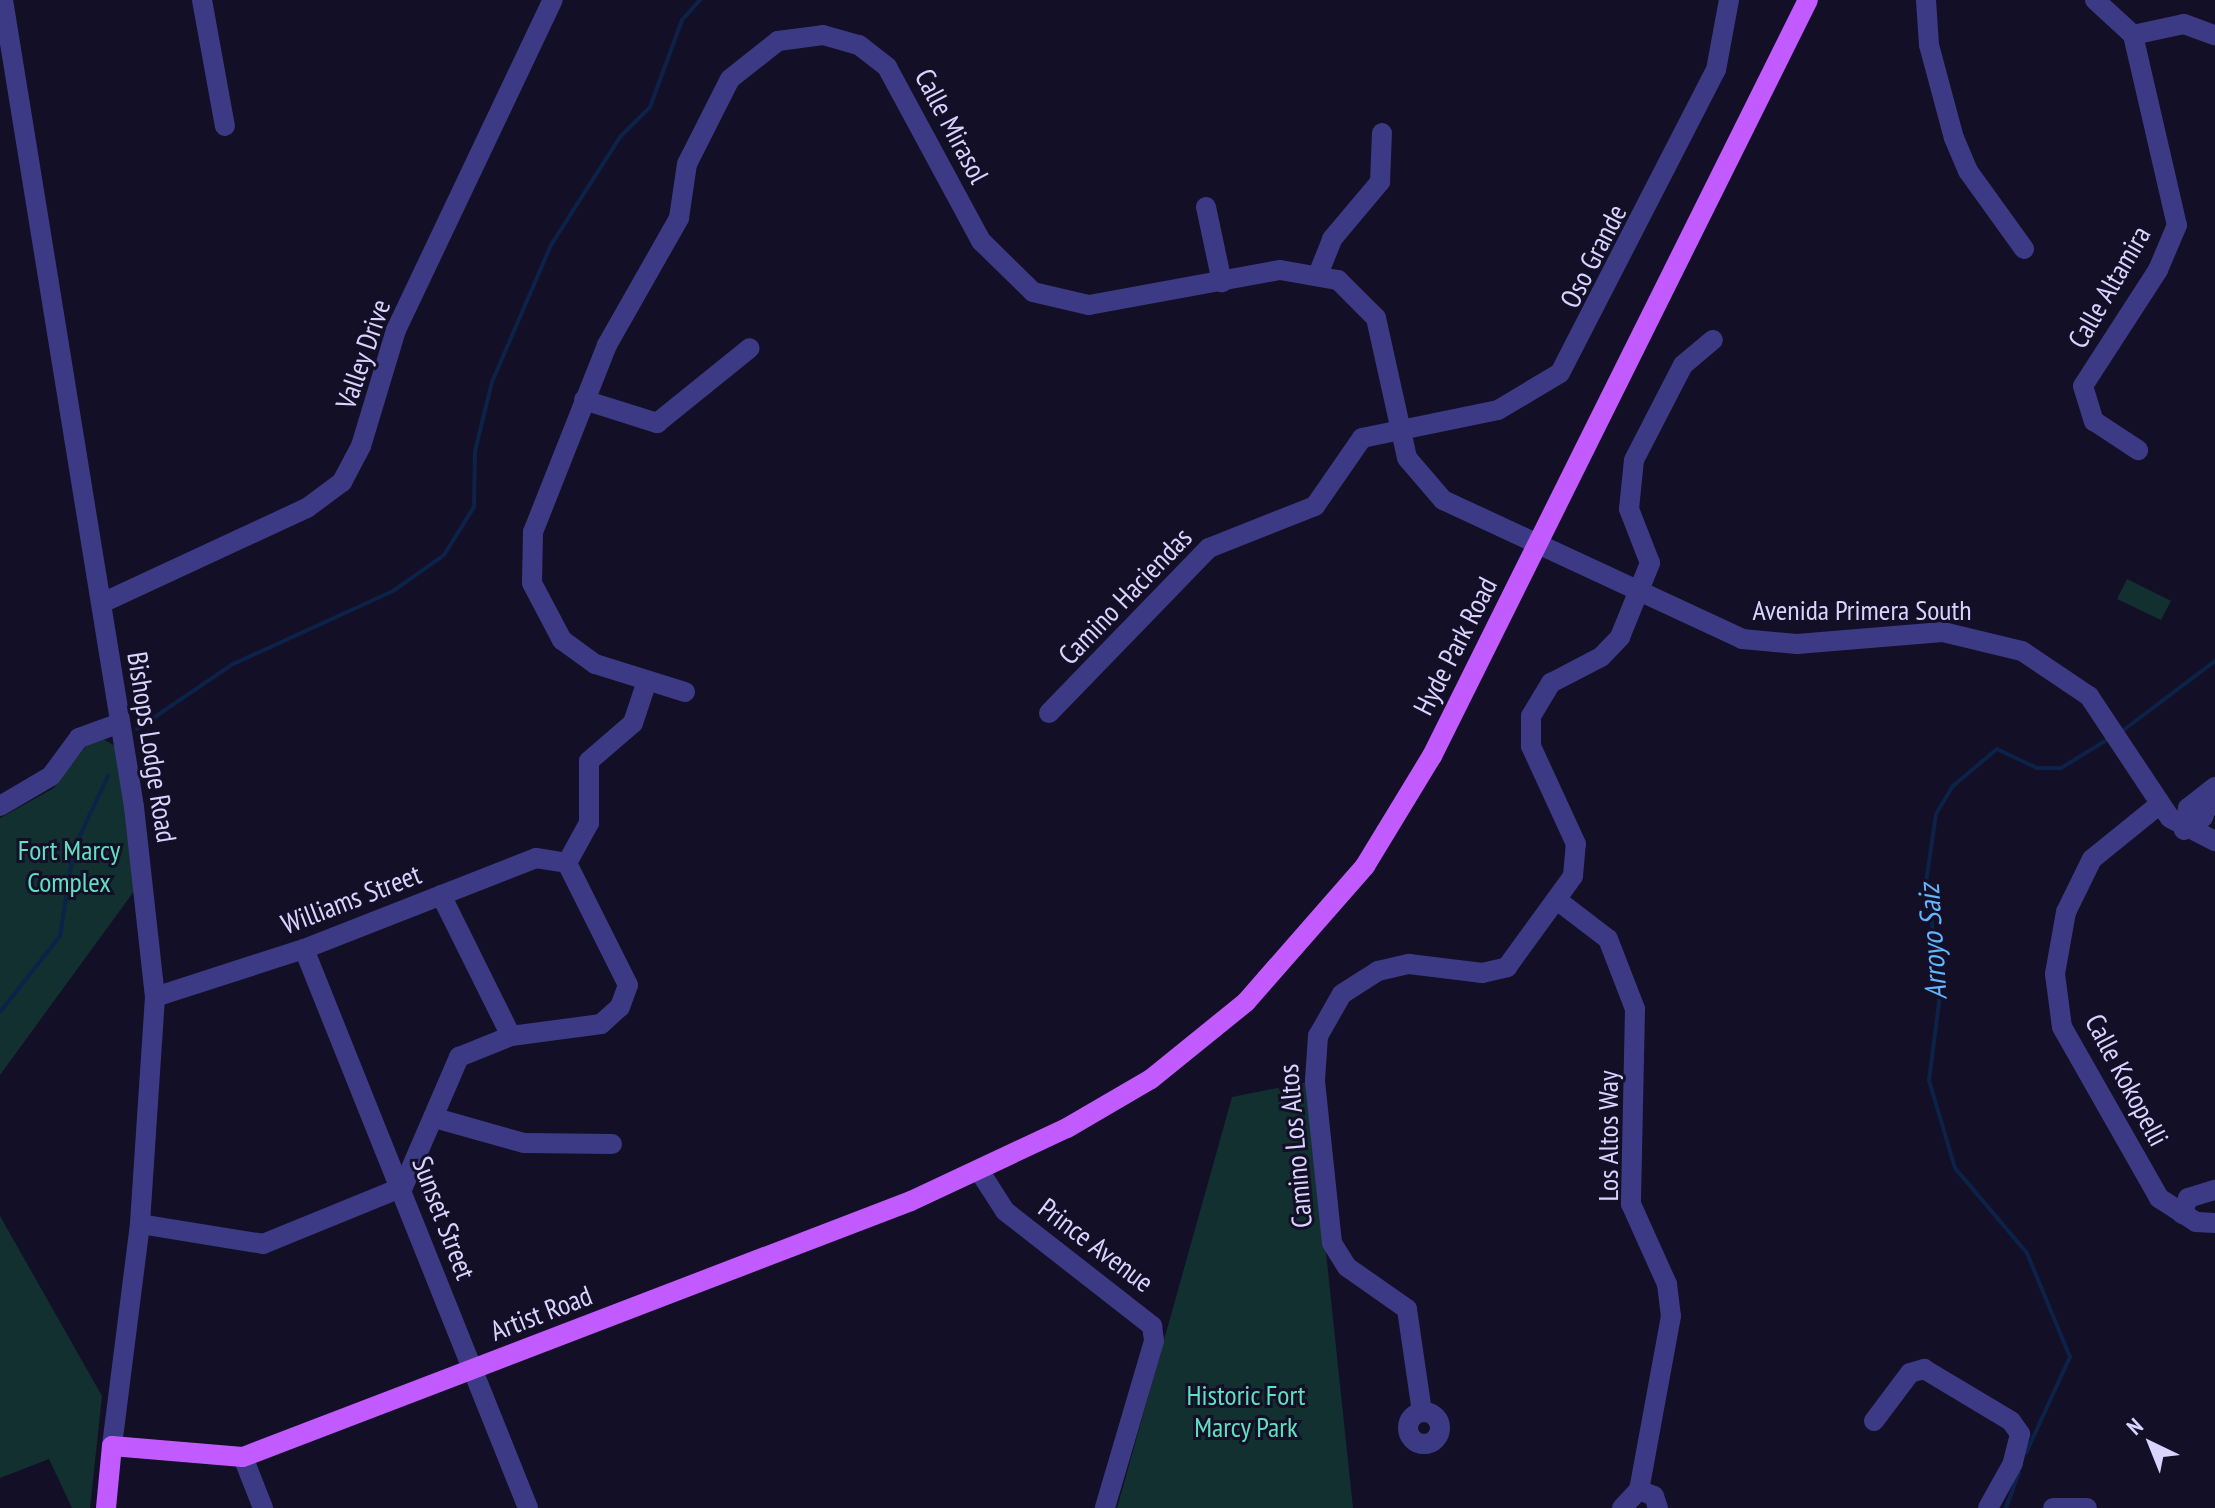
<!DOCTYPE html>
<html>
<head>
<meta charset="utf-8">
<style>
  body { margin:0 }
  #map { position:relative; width:2215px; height:1508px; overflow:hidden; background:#130f26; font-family:"PT Sans Narrow",sans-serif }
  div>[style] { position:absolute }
  .green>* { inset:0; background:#12302f }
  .stream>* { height:4px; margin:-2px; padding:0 2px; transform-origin:2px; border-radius:2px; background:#0c2248 }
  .minor>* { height:20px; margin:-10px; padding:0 10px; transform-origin:10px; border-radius:10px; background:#3d3a85 }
  .minor>.ring { margin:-10px; padding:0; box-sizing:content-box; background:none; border:20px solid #3d3a85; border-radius:50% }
  .major>* { height:20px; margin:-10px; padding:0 10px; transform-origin:10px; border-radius:10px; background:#c25bff }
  span { translate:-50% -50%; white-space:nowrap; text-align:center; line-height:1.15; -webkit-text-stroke:6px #130f26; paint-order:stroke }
  .street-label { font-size:28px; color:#d9d4ff }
  .park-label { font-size:28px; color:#5fe0c0 }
  .water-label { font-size:30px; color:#62b6ff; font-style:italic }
  .north { position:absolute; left:2111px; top:1404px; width:80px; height:80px; -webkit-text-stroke:6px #130f26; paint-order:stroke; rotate:317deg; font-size:22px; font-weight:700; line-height:32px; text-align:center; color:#d9d4ff }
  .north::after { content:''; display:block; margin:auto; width:28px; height:36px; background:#d9d4ff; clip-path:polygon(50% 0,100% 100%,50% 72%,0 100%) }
</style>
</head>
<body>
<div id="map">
  <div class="green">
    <i style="clip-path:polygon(2127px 579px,2171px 601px,2161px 620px,2117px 599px)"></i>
    <i style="clip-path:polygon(103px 739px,115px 746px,140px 883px,0 1075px,0 818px,54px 788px,86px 746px)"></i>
    <i style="clip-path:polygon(1308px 1082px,1353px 1508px,1117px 1508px,1232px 1097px)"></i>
    <i style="clip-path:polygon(0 1216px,102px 1396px,90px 1508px,72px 1508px,49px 1459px,0 1478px)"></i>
  </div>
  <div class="stream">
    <i style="left:137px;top:729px;width:116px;rotate:-34.1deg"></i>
    <i style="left:233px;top:664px;width:176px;rotate:-24.5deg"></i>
    <i style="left:393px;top:591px;width:62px;rotate:-35.2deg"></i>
    <i style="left:444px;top:555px;width:57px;rotate:-58deg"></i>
    <i style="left:474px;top:507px;width:56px;rotate:-89deg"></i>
    <i style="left:475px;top:451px;width:71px;rotate:-76.2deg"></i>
    <i style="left:492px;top:382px;width:149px;rotate:-66.7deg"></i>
    <i style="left:551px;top:245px;width:128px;rotate:-57.4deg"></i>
    <i style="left:620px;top:137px;width:42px;rotate:-45deg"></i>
    <i style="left:650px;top:107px;width:93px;rotate:-69.8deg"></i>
    <i style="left:682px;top:20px;width:27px;rotate:-48deg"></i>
    <i style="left:2121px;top:732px;width:118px;rotate:-37.1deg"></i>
    <i style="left:0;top:1012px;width:97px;rotate:-51.7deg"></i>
    <i style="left:60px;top:936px;width:89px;rotate:-81deg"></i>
    <i style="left:74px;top:848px;width:80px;rotate:-64.7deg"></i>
    <i style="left:2026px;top:1453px;width:106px;rotate:-65.4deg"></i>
    <i style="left:2070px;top:1357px;width:113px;rotate:-112.5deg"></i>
    <i style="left:2027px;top:1253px;width:111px;rotate:-130.3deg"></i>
    <i style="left:1955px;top:1168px;width:92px;rotate:-106.5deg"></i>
    <i style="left:1929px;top:1080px;width:94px;rotate:-82.6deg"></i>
    <i style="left:1941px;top:987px;width:106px;rotate:-98.1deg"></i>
    <i style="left:1926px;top:882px;width:69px;rotate:-81.6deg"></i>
    <i style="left:1936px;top:814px;width:33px;rotate:-59deg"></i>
    <i style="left:1953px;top:786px;width:57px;rotate:-40.1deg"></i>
    <i style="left:1997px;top:749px;width:44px;rotate:25.4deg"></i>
    <i style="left:2037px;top:768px;width:24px"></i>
    <i style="left:2061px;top:768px;width:57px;rotate:-31.5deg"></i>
    <i style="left:2006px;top:1508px;width:38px;rotate:-70deg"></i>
  </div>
  <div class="minor">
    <i style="left:3px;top:0;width:818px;rotate:80.78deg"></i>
    <i style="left:134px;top:807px;width:191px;rotate:83.7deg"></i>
    <i style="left:155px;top:997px;width:227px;rotate:93.8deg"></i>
    <i style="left:140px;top:1224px;width:224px;rotate:97.2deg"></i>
    <i style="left:202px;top:0;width:128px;rotate:79.7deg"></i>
    <i style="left:1926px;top:0;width:45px;rotate:86.2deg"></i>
    <i style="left:1929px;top:45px;width:96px;rotate:75deg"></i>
    <i style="left:1954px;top:138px;width:36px;rotate:67deg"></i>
    <i style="left:1968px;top:171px;width:96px;rotate:54.3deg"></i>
    <i style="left:2095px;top:0;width:52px;rotate:42.6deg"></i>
    <i style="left:2133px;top:35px;width:195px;rotate:77deg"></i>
    <i style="left:2177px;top:225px;width:49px;rotate:112.9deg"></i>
    <i style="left:2158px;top:270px;width:138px;rotate:122.9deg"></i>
    <i style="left:2083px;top:386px;width:37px;rotate:73deg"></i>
    <i style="left:2094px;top:421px;width:53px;rotate:33.4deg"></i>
    <i style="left:2133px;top:35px;width:52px;rotate:-12.2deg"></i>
    <i style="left:2184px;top:24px;width:33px;rotate:20deg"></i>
    <i style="left:1206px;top:207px;width:77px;rotate:78deg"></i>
    <i style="left:1319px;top:272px;width:35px;rotate:-68deg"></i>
    <i style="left:1332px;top:239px;width:75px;rotate:-49.9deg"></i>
    <i style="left:1380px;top:182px;width:49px;rotate:-87.7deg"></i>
    <i style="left:584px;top:400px;width:77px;rotate:17.5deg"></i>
    <i style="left:657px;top:423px;width:119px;rotate:-38.9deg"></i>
    <i style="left:102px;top:603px;width:226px;rotate:-24.9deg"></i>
    <i style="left:307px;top:508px;width:44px;rotate:-36.6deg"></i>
    <i style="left:342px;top:482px;width:41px;rotate:-62.2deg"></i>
    <i style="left:361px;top:446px;width:121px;rotate:-73.2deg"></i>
    <i style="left:396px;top:330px;width:365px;rotate:-64.6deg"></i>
    <i style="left:685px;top:692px;width:94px;rotate:-162.7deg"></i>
    <i style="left:595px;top:664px;width:41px;rotate:-144deg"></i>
    <i style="left:562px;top:640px;width:64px;rotate:-117.8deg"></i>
    <i style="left:532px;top:583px;width:51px;rotate:-88.9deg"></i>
    <i style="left:533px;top:532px;width:201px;rotate:-68.4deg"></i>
    <i style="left:607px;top:345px;width:146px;rotate:-60.4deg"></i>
    <i style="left:679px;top:218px;width:55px;rotate:-81.6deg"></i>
    <i style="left:687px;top:164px;width:95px;rotate:-63.2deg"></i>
    <i style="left:730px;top:79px;width:61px;rotate:-38.4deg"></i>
    <i style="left:778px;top:41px;width:45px;rotate:-7.6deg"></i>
    <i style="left:823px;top:35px;width:37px;rotate:16deg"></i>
    <i style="left:859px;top:45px;width:36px;rotate:38deg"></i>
    <i style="left:887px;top:67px;width:198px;rotate:61.6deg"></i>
    <i style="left:981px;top:241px;width:73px;rotate:44.4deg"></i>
    <i style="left:1033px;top:292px;width:57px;rotate:13.1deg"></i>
    <i style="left:1089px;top:305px;width:194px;rotate:-10.4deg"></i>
    <i style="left:1280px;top:270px;width:59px;rotate:9.8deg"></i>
    <i style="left:1338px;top:280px;width:54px;rotate:45deg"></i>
    <i style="left:1376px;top:318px;width:143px;rotate:77.5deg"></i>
    <i style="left:1407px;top:458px;width:55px;rotate:49.4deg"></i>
    <i style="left:1443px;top:500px;width:330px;rotate:24.9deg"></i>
    <i style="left:1742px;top:639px;width:55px;rotate:5.2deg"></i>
    <i style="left:1797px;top:644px;width:146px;rotate:-4.7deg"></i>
    <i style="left:1943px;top:632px;width:81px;rotate:13.5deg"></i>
    <i style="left:2022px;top:651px;width:81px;rotate:33.9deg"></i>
    <i style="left:2089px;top:696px;width:146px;rotate:56.4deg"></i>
    <i style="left:2170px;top:818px;width:51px;rotate:27.1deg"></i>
    <i style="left:1049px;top:713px;width:230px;rotate:-45.9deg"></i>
    <i style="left:1209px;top:548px;width:114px;rotate:-21.6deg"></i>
    <i style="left:1315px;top:506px;width:83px;rotate:-55.3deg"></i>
    <i style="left:1362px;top:438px;width:139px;rotate:-11.6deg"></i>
    <i style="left:1498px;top:410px;width:72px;rotate:-30.8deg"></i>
    <i style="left:1560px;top:373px;width:341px;rotate:-62.8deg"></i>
    <i style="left:1716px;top:70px;width:71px;rotate:-79.5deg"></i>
    <i style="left:2215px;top:787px;width:34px;rotate:142deg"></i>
    <i style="left:2188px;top:808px;width:22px;rotate:100deg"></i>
    <i style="left:2184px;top:830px;width:23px;rotate:-34deg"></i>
    <i style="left:2203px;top:817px;width:31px;rotate:-68deg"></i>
    <i style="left:2160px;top:804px;width:87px;rotate:141deg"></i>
    <i style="left:2092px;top:859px;width:59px;rotate:116.1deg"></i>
    <i style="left:2066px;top:912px;width:63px;rotate:100.1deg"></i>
    <i style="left:2055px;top:974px;width:53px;rotate:82.5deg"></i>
    <i style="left:2062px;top:1027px;width:197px;rotate:60.4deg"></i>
    <i style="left:2159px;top:1198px;width:44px;rotate:33deg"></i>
    <i style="left:2196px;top:1222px;width:19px;rotate:3deg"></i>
    <i style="left:0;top:806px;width:59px;rotate:-30.5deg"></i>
    <i style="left:51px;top:776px;width:47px;rotate:-53.6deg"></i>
    <i style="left:79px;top:738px;width:44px;rotate:-20.1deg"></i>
    <i style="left:567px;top:863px;width:46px;rotate:-61.2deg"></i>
    <i style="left:589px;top:823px;width:62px;rotate:-90deg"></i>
    <i style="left:589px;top:761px;width:58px;rotate:-40.8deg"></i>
    <i style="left:633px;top:723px;width:44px;rotate:-71.6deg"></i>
    <i style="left:441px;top:895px;width:157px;rotate:63.6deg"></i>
    <i style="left:1557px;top:900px;width:64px;rotate:37.4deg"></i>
    <i style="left:1608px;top:939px;width:75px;rotate:68.9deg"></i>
    <i style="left:1635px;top:1009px;width:195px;rotate:91.2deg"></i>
    <i style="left:1631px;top:1204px;width:88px;rotate:65.8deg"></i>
    <i style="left:1667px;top:1284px;width:32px;rotate:83deg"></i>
    <i style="left:1671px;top:1316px;width:177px;rotate:100.4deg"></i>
    <i style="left:304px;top:949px;width:602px;rotate:68.16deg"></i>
    <i style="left:155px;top:997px;width:157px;rotate:-17.9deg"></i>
    <i style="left:304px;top:949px;width:249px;rotate:-21.4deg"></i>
    <i style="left:536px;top:858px;width:31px;rotate:9deg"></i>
    <i style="left:435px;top:1118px;width:92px;rotate:15.7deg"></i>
    <i style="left:524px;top:1143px;width:88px;rotate:0.7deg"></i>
    <i style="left:980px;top:1172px;width:46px;rotate:57.3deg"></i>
    <i style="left:1005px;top:1211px;width:187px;rotate:38deg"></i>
    <i style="left:1152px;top:1326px;width:15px;rotate:82deg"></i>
    <i style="left:1154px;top:1341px;width:174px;rotate:106.4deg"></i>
    <i style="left:2182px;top:1214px;width:17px;rotate:-69deg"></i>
    <i style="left:2188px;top:1198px;width:28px;rotate:-17deg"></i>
    <i style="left:140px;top:1224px;width:125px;rotate:9.2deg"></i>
    <i style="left:263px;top:1244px;width:151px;rotate:-22.2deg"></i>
    <i style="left:403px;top:1187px;width:142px;rotate:-66.7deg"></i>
    <i style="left:459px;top:1057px;width:56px;rotate:-22deg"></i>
    <i style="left:511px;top:1036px;width:91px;rotate:-7.6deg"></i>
    <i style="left:601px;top:1024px;width:25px;rotate:-42deg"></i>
    <i style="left:620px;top:1007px;width:23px;rotate:-70deg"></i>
    <i style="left:628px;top:985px;width:136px;rotate:-116.6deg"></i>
    <i style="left:1422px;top:1412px;width:104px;rotate:-98.3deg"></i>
    <i style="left:1407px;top:1309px;width:73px;rotate:-145deg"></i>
    <i style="left:1347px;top:1267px;width:28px;rotate:-122deg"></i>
    <i style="left:1332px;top:1243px;width:164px;rotate:-96deg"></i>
    <i style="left:1315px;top:1080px;width:44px;rotate:-86.1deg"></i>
    <i style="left:1318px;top:1036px;width:48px;rotate:-60.3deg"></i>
    <i style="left:1342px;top:994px;width:43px;rotate:-32.6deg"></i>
    <i style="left:1378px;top:971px;width:32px;rotate:-13deg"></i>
    <i style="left:1409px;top:964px;width:74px;rotate:7deg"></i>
    <i style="left:1482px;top:973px;width:26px;rotate:-13deg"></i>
    <i style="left:1507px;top:967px;width:112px;rotate:-54deg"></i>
    <i style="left:1573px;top:876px;width:32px;rotate:-85deg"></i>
    <i style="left:1576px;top:844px;width:108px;rotate:-114.7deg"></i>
    <i style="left:1531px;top:746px;width:30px;rotate:-90deg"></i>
    <i style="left:1531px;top:716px;width:39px;rotate:-59deg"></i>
    <i style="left:1551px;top:683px;width:56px;rotate:-27.5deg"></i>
    <i style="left:1601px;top:657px;width:28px;rotate:-46deg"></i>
    <i style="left:1620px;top:637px;width:80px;rotate:-67.9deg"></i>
    <i style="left:1650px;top:563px;width:58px;rotate:-111.3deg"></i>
    <i style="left:1629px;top:509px;width:49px;rotate:-84.2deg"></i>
    <i style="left:1634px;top:460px;width:107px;rotate:-62.7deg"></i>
    <i style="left:1683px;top:365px;width:39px;rotate:-40deg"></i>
    <i class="ring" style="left:1408px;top:1412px;width:12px;height:12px"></i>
    <i style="left:1874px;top:1421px;width:60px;rotate:-53.1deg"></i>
    <i style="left:1910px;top:1373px;width:15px;rotate:-16deg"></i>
    <i style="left:1924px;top:1369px;width:101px;rotate:30.9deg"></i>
    <i style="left:2011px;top:1421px;width:16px;rotate:55deg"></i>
    <i style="left:2020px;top:1434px;width:30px;rotate:104deg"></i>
    <i style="left:2013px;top:1463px;width:51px;rotate:119.1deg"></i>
    <i style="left:243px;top:1457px;width:55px;rotate:68.6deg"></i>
    <i style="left:1622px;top:1508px;width:25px;rotate:-47deg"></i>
    <i style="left:1639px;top:1490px;width:16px;rotate:22deg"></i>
    <i style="left:1654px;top:1496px;width:13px;rotate:72deg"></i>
    <i style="left:2053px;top:1508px;width:34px"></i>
  </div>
  <div class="major">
    <i style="left:106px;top:1508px;width:62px;rotate:-84.5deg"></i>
    <i style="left:112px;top:1446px;width:131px;rotate:4.8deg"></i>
    <i style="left:243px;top:1457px;width:715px;rotate:-20.97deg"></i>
    <i style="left:911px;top:1201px;width:172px;rotate:-25.1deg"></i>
    <i style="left:1067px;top:1128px;width:97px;rotate:-30.3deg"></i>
    <i style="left:1151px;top:1079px;width:122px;rotate:-39deg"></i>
    <i style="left:1246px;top:1002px;width:181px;rotate:-48.8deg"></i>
    <i style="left:1365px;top:866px;width:129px;rotate:-58.7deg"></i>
    <i style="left:1432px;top:756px;width:844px;rotate:-63.56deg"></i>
  </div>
  <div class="street-label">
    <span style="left:952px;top:126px;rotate:62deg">Calle Mirasol</span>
    <span style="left:1593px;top:256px;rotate:-63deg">Oso Grande</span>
    <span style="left:2109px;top:287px;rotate:-60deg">Calle Altamira</span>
    <span style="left:363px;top:354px;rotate:-71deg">Valley Drive</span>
    <span style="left:1125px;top:596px;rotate:-46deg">Camino Haciendas</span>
    <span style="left:1862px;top:610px">Avenida Primera South</span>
    <span style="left:1455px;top:646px;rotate:-63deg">Hyde Park Road</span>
    <span style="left:152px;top:747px;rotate:81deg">Bishops Lodge Road</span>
    <span style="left:351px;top:899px;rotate:-21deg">Williams Street</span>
    <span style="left:2127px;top:1080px;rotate:62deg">Calle Kokopelli</span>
    <span style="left:1608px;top:1136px;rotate:-90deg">Los Altos Way</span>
    <span style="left:1295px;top:1146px;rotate:-95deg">Camino Los Altos</span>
    <span style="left:444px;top:1218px;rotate:69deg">Sunset Street</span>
    <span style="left:1096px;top:1245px;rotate:37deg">Prince Avenue</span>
    <span style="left:541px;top:1313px;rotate:-21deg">Artist Road</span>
  </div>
  <div class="park-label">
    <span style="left:69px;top:866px">Fort Marcy<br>Complex</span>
    <span style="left:1246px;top:1411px">Historic Fort<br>Marcy Park</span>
  </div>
  <div class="water-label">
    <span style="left:1932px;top:942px;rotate:-94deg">Arroyo Saiz</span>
  </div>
  <div class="north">N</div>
</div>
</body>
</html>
